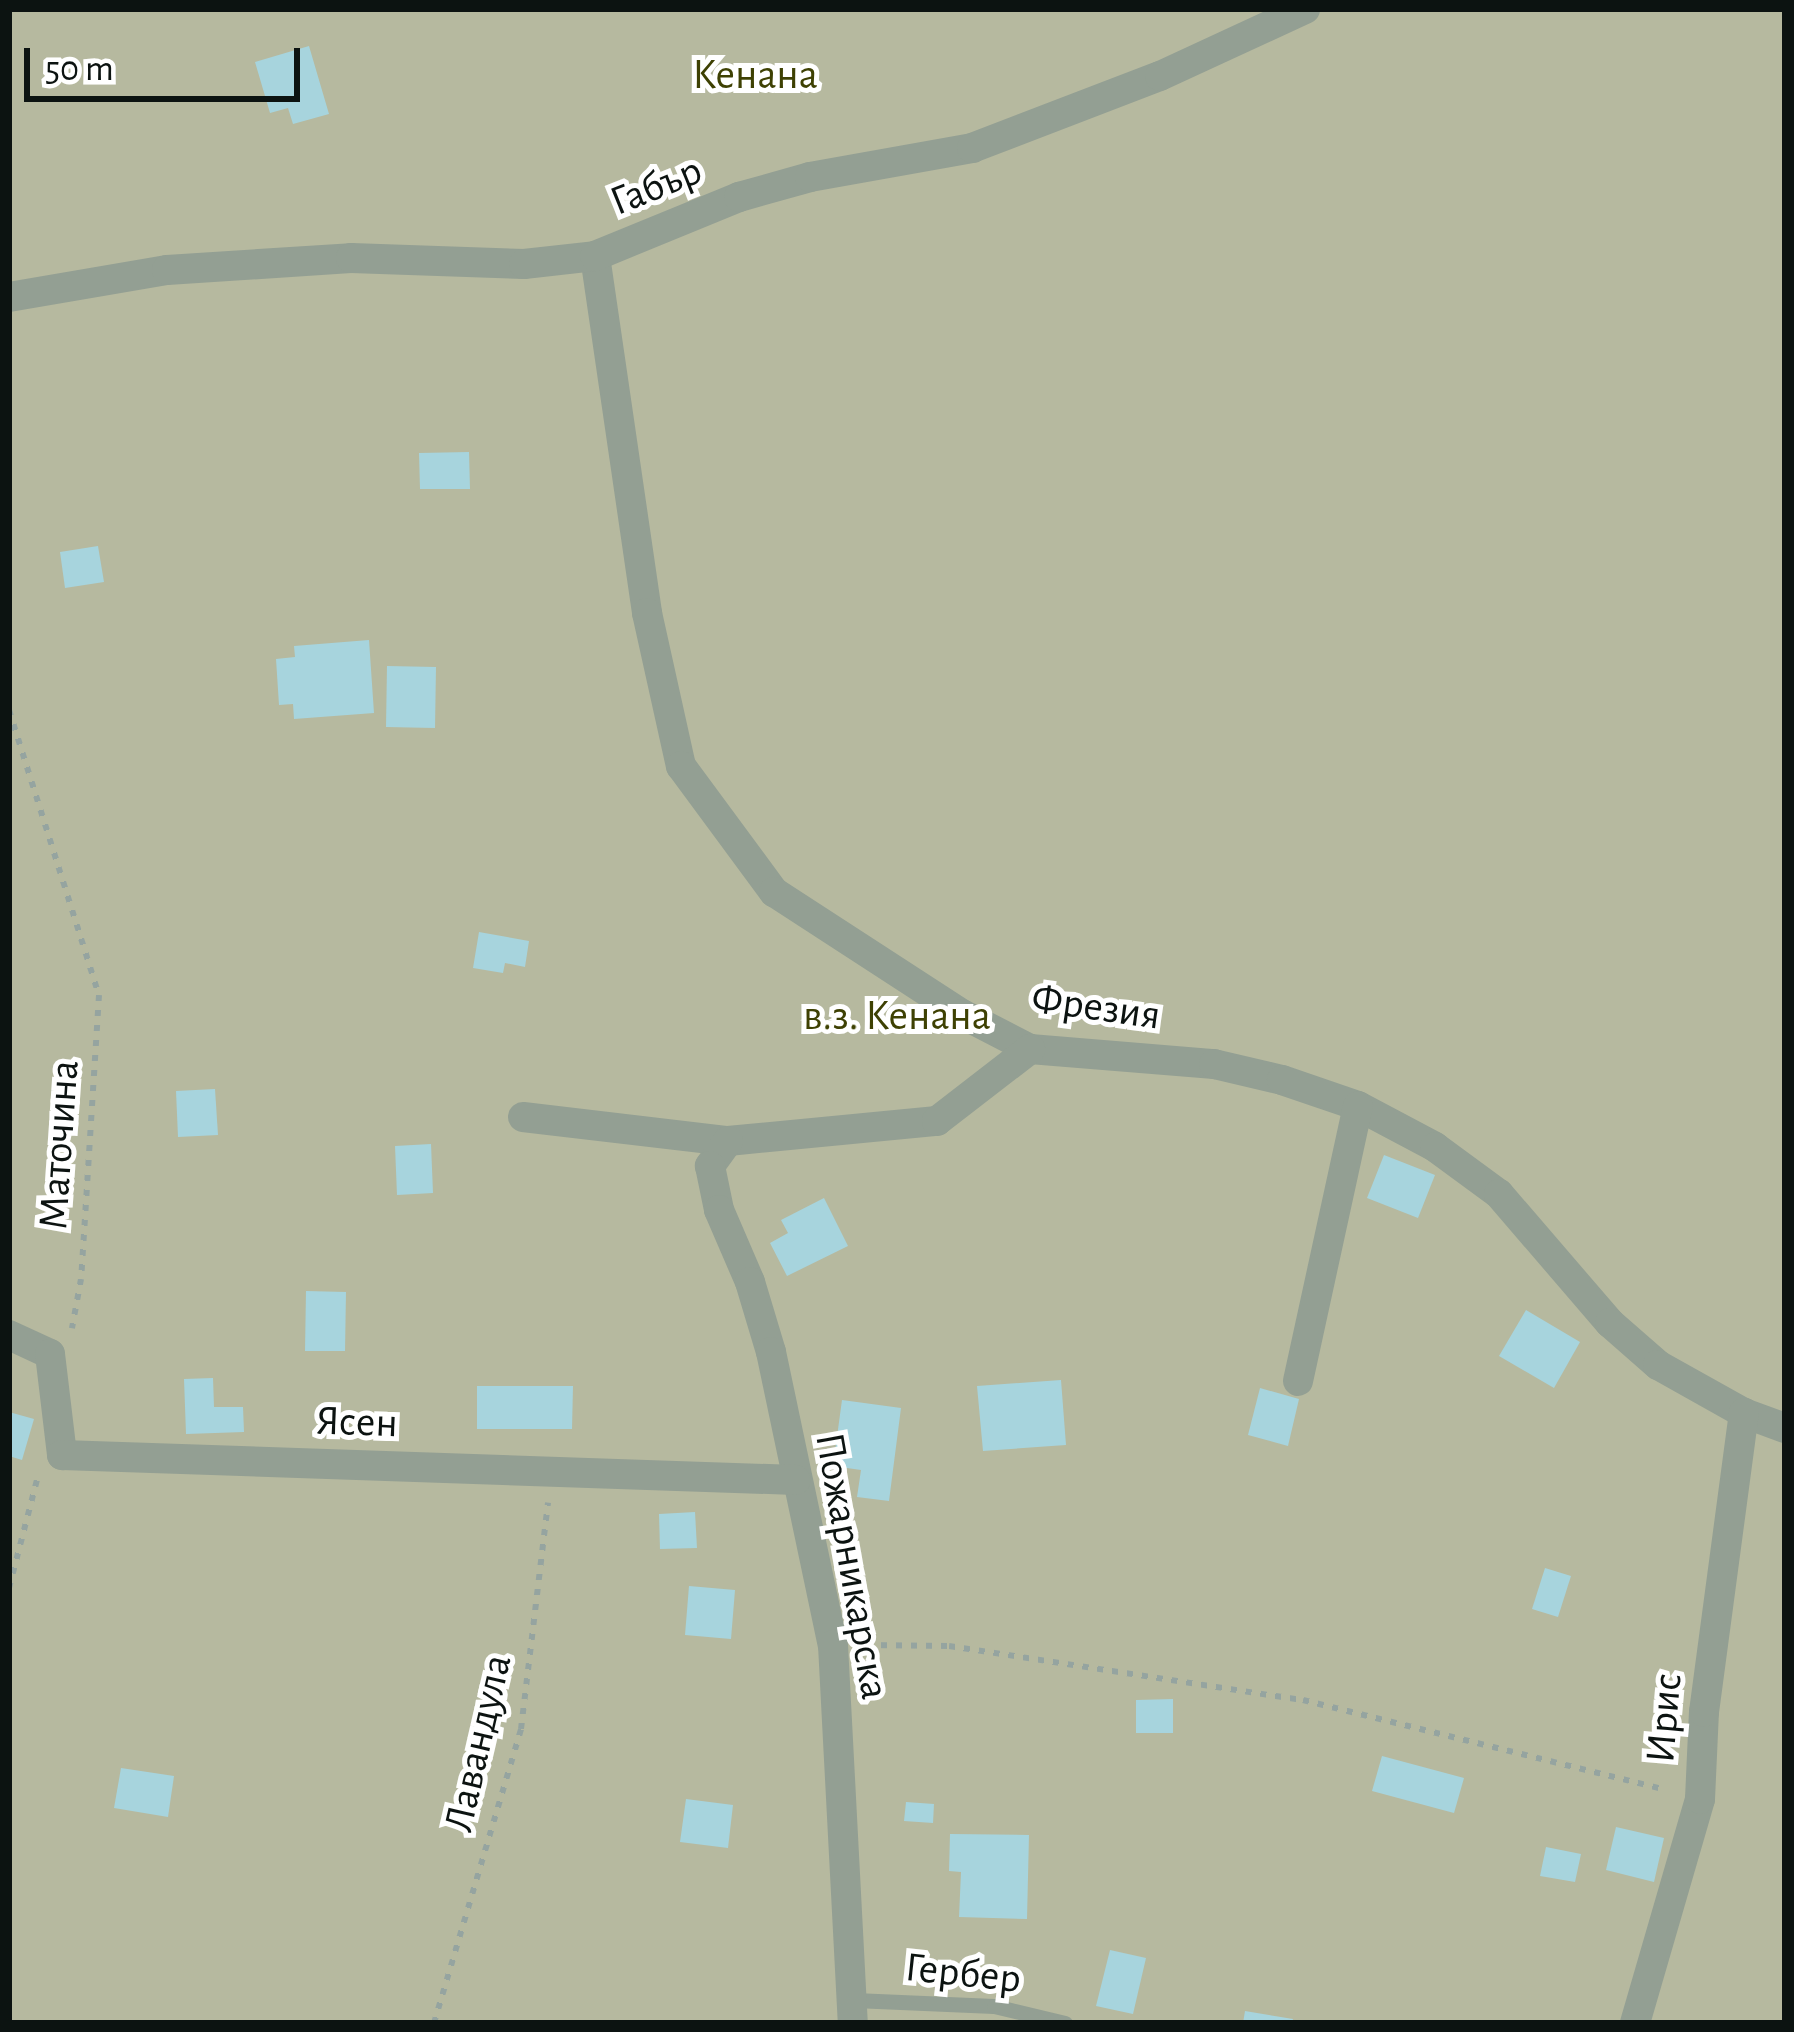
<!DOCTYPE html>
<html>
<head>
<meta charset="utf-8">
<style>
  body { margin:0 }
  #map { position:relative; width:1794px; height:2032px; overflow:hidden; background:#d8ece7; font-family:"Alegreya Sans",sans-serif }
  div>[style] { position:absolute }
  .green>* { inset:0; background:#b6b99f }
  .building>* { inset:0; background:#a7d4dd }
  .path>* { height:6px; margin-top:-3px; transform-origin:0; background:repeating-linear-gradient(90deg,#95a4a0 0 6px,transparent 0 15px) }
  .lane>* { height:15px; margin:-7.5px; padding:0 7.5px; transform-origin:7.5px; border-radius:7.5px; background:#939f93 }
  .street>* { height:30px; margin:-15px; padding:0 15px; transform-origin:15px; border-radius:15px; background:#939f93 }
  span { translate:-50% -50%; white-space:nowrap; text-align:center; line-height:1.15; -webkit-text-stroke:10px #fff; paint-order:stroke }
  .park-label { font-size:42px; color:#3e4103 }
  .street-label { font-size:42px; color:#0c1311 }
  .frame { position:absolute; inset:0; border:12px solid #0c1311; pointer-events:none }
  .scale { position:absolute; left:24px; top:48px; width:276px; height:54px; box-sizing:border-box; border:6px solid #0c1311; border-top:0; padding-left:15px; font-size:36px; line-height:42px; white-space:nowrap; color:#0c1311; -webkit-text-stroke:9px #fff; paint-order:stroke }
</style>
</head>
<body>
<div id="map">
  <div class="green">
    <i style="clip-path:polygon(9px 9px,1785px 9px,1785px 2023px,9px 2023px)"></i>
  </div>
  <div class="building">
    <i style="clip-path:polygon(309px 46px,329px 114px,293px 124px,288px 108px,270px 113px,255px 62px)"></i>
    <i style="clip-path:polygon(469px 452px,470px 489px,420px 489px,419px 453px)"></i>
    <i style="clip-path:polygon(98px 546px,104px 582px,65px 588px,60px 552px)"></i>
    <i style="clip-path:polygon(369px 640px,374px 713px,294px 719px,293px 704px,279px 705px,276px 659px,295px 657px,294px 646px)"></i>
    <i style="clip-path:polygon(387px 666px,436px 667px,435px 728px,386px 727px)"></i>
    <i style="clip-path:polygon(479px 932px,529px 941px,525px 967px,505px 963px,503px 973px,473px 968px)"></i>
    <i style="clip-path:polygon(215px 1089px,218px 1135px,178px 1137px,176px 1091px)"></i>
    <i style="clip-path:polygon(431px 1144px,433px 1193px,397px 1195px,395px 1146px)"></i>
    <i style="clip-path:polygon(1384px 1155px,1435px 1175px,1418px 1218px,1367px 1198px)"></i>
    <i style="clip-path:polygon(824px 1198px,848px 1246px,787px 1276px,770px 1243px,788px 1233px,781px 1220px)"></i>
    <i style="clip-path:polygon(306px 1291px,346px 1292px,345px 1351px,305px 1351px)"></i>
    <i style="clip-path:polygon(1526px 1310px,1580px 1342px,1554px 1388px,1499px 1356px)"></i>
    <i style="clip-path:polygon(213px 1378px,214px 1407px,243px 1407px,244px 1432px,186px 1434px,184px 1379px)"></i>
    <i style="clip-path:polygon(1061px 1380px,1066px 1445px,983px 1451px,977px 1386px)"></i>
    <i style="clip-path:polygon(477px 1386px,573px 1386px,572px 1429px,477px 1429px)"></i>
    <i style="clip-path:polygon(1260px 1388px,1299px 1399px,1288px 1446px,1248px 1435px)"></i>
    <i style="clip-path:polygon(842px 1400px,901px 1408px,889px 1501px,857px 1497px,861px 1470px,833px 1466px)"></i>
    <i style="clip-path:polygon(9px 1412px,34px 1419px,22px 1460px,9px 1456px)"></i>
    <i style="clip-path:polygon(695px 1512px,697px 1548px,660px 1549px,659px 1514px)"></i>
    <i style="clip-path:polygon(1545px 1568px,1571px 1576px,1558px 1617px,1532px 1609px)"></i>
    <i style="clip-path:polygon(689px 1586px,735px 1590px,731px 1639px,685px 1635px)"></i>
    <i style="clip-path:polygon(1173px 1699px,1173px 1733px,1136px 1733px,1136px 1700px)"></i>
    <i style="clip-path:polygon(1382px 1756px,1464px 1778px,1454px 1813px,1372px 1791px)"></i>
    <i style="clip-path:polygon(121px 1768px,174px 1776px,168px 1817px,114px 1808px)"></i>
    <i style="clip-path:polygon(686px 1799px,733px 1805px,728px 1848px,680px 1842px)"></i>
    <i style="clip-path:polygon(906px 1802px,934px 1804px,933px 1823px,904px 1821px)"></i>
    <i style="clip-path:polygon(1616px 1827px,1664px 1838px,1654px 1882px,1606px 1870px)"></i>
    <i style="clip-path:polygon(950px 1834px,1029px 1835px,1027px 1919px,959px 1917px,961px 1872px,949px 1871px)"></i>
    <i style="clip-path:polygon(1546px 1847px,1581px 1854px,1575px 1882px,1540px 1876px)"></i>
    <i style="clip-path:polygon(1110px 1950px,1146px 1958px,1133px 2014px,1096px 2006px)"></i>
    <i style="clip-path:polygon(1245px 2011px,1293px 2019px,1292px 2023px,1243px 2023px)"></i>
  </div>
  <div class="path">
    <i style="left:9px;top:710px;width:299px;rotate:72.5deg"></i>
    <i style="left:99px;top:995px;width:285px;rotate:93.6deg"></i>
    <i style="left:81px;top:1279px;width:50px;rotate:100.4deg"></i>
    <i style="left:9px;top:1588px;width:116px;rotate:-75.5deg"></i>
    <i style="left:866px;top:1645px;width:83px;rotate:0.7deg"></i>
    <i style="left:949px;top:1646px;width:358px;rotate:8.7deg"></i>
    <i style="left:1303px;top:1700px;width:374px;rotate:13.9deg"></i>
    <i style="left:434px;top:2023px;width:307px;rotate:-73.5deg"></i>
    <i style="left:521px;top:1729px;width:228px;rotate:-83.2deg"></i>
  </div>
  <div class="lane">
    <i style="left:854px;top:2000px;width:140px;rotate:2.5deg"></i>
    <i style="left:994px;top:2006px;width:73px;rotate:13.5deg"></i>
  </div>
  <div class="street">
    <i style="left:595px;top:256px;width:361px;rotate:81.7deg"></i>
    <i style="left:647px;top:613px;width:157px;rotate:77.5deg"></i>
    <i style="left:681px;top:766px;width:157px;rotate:53.6deg"></i>
    <i style="left:774px;top:892px;width:224px;rotate:33deg"></i>
    <i style="left:962px;top:1014px;width:76px;rotate:27.2deg"></i>
    <i style="left:1030px;top:1049px;width:185px;rotate:4.7deg"></i>
    <i style="left:1214px;top:1064px;width:70px;rotate:13.2deg"></i>
    <i style="left:1282px;top:1080px;width:80px;rotate:18.9deg"></i>
    <i style="left:1358px;top:1106px;width:87px;rotate:28deg"></i>
    <i style="left:1435px;top:1147px;width:79px;rotate:36.3deg"></i>
    <i style="left:1499px;top:1194px;width:170px;rotate:49.3deg"></i>
    <i style="left:1610px;top:1323px;width:64px;rotate:41.2deg"></i>
    <i style="left:1658px;top:1365px;width:98px;rotate:29.2deg"></i>
    <i style="left:1744px;top:1413px;width:44px;rotate:20.1deg"></i>
    <i style="left:9px;top:297px;width:160px;rotate:-9.7deg"></i>
    <i style="left:167px;top:270px;width:184px;rotate:-3.7deg"></i>
    <i style="left:351px;top:258px;width:173px;rotate:2deg"></i>
    <i style="left:524px;top:264px;width:71px;rotate:-6.4deg"></i>
    <i style="left:595px;top:256px;width:156px;rotate:-22.3deg"></i>
    <i style="left:739px;top:197px;width:74px;rotate:-15.7deg"></i>
    <i style="left:810px;top:177px;width:165px;rotate:-10.1deg"></i>
    <i style="left:972px;top:148px;width:201px;rotate:-21deg"></i>
    <i style="left:1160px;top:76px;width:160px;rotate:-24.8deg"></i>
    <i style="left:523px;top:1117px;width:206px;rotate:6.7deg"></i>
    <i style="left:728px;top:1141px;width:210px;rotate:-5.5deg"></i>
    <i style="left:937px;top:1121px;width:118px;rotate:-37.7deg"></i>
    <i style="left:728px;top:1141px;width:31px;rotate:126deg"></i>
    <i style="left:710px;top:1166px;width:45px;rotate:78.4deg"></i>
    <i style="left:719px;top:1210px;width:78px;rotate:66.7deg"></i>
    <i style="left:750px;top:1282px;width:73px;rotate:73.3deg"></i>
    <i style="left:771px;top:1352px;width:299px;rotate:78.1deg"></i>
    <i style="left:833px;top:1645px;width:379px;rotate:87deg"></i>
    <i style="left:9px;top:1335px;width:45px;rotate:24.9deg"></i>
    <i style="left:50px;top:1354px;width:102px;rotate:83.2deg"></i>
    <i style="left:62px;top:1455px;width:734px;rotate:1.95deg"></i>
    <i style="left:1298px;top:1381px;width:281px;rotate:-77.7deg"></i>
    <i style="left:1635px;top:2023px;width:233px;rotate:-73.8deg"></i>
    <i style="left:1700px;top:1799px;width:87px;rotate:-87.4deg"></i>
    <i style="left:1704px;top:1712px;width:302px;rotate:-82.4deg"></i>
  </div>
  <div class="park-label">
    <span style="left:755px;top:75px">Кенана</span>
    <span style="left:897px;top:1016px">в.з. Кенана</span>
  </div>
  <div class="street-label">
    <span style="left:656px;top:186px;rotate:-22deg">Габър</span>
    <span style="left:1096px;top:1007px;rotate:8deg">Фрезия</span>
    <span style="left:59px;top:1145px;rotate:-86deg">Маточина</span>
    <span style="left:357px;top:1422px;rotate:2deg">Ясен</span>
    <span style="left:852px;top:1566px;rotate:80deg">Пожарникарска</span>
    <span style="left:1664px;top:1718px;rotate:-85deg">Ирис</span>
    <span style="left:478px;top:1743px;rotate:-77deg">Лавандула</span>
    <span style="left:963px;top:1973px;rotate:6deg">Гербер</span>
  </div>
  <div class="frame"></div>
  <div class="scale">50 m</div>
</div>
</body>
</html>
